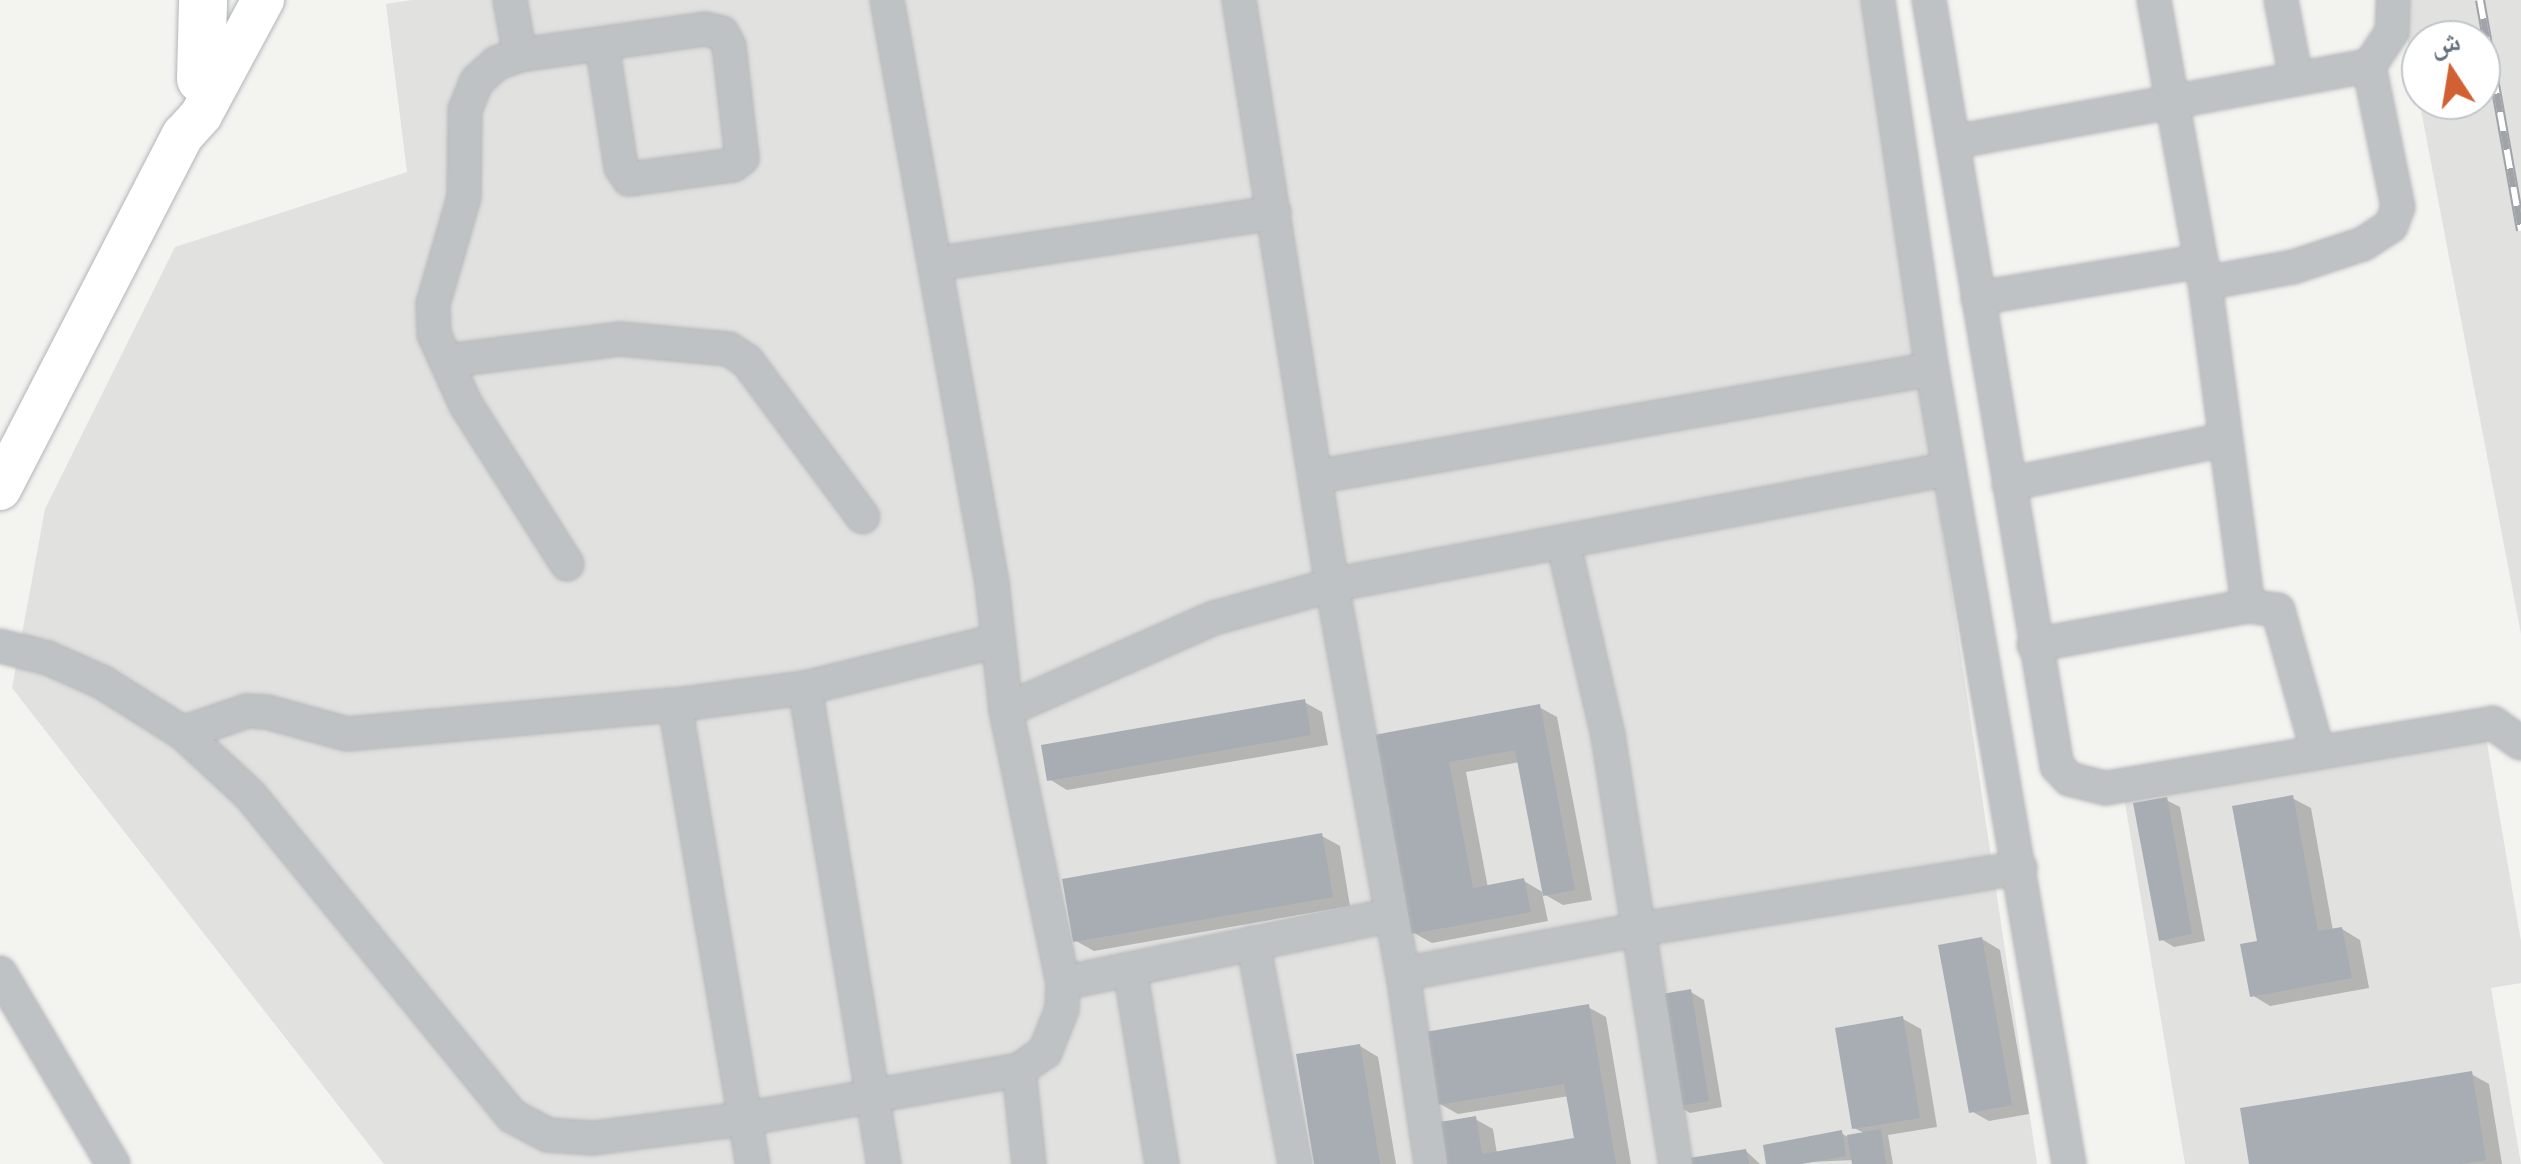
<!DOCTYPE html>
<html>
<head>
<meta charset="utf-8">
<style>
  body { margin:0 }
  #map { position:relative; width:2521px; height:1164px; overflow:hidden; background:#f3f3f0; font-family:Inter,"Noto Naskh Arabic",sans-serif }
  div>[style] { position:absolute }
  .built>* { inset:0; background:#e1e2e0 }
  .shadow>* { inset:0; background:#0003 }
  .building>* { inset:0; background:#a7adb2 }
  .roads { filter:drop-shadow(0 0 2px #b2b5b8) drop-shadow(0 0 2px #b2b5b8) }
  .minor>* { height:32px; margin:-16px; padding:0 16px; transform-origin:16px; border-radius:16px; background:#bfc2c5 }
  .major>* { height:42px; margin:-21px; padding:0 21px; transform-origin:21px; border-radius:21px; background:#fff }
  .highway>* { height:48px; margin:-24px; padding:0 24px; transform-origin:24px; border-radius:24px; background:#fff }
  .rail>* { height:10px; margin-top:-5px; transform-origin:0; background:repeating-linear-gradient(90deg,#fff 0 19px,#a0a4a9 0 38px); box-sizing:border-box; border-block:2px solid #a0a4a9 }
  span { translate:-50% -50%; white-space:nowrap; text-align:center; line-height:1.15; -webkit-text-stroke:10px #fff; paint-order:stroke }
  .north { position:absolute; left:2401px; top:20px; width:100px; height:100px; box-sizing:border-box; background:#fff; border:2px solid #c1c6cb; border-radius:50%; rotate:348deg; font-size:28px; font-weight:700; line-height:40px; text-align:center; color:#65717e }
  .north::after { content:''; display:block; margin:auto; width:35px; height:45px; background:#d16132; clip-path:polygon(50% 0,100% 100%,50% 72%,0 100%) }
</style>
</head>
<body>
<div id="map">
  <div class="built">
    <i style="clip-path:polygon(412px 0,1863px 0,2037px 1164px,384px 1164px,12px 688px,45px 509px,175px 247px,407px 172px,386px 4px)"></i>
    <i style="clip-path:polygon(evenodd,2400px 0,2521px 0,2521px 634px,2400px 0,2421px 40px,2481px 40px,2481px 100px,2421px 100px,2421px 40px)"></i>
    <i style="clip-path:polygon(2486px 737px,2521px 941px,2521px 983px,2491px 988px,2521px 1164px,2185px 1164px,2124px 797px)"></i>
  </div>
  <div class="shadow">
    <i style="clip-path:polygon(1304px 702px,1322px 712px,1328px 745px,1067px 790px,1049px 779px)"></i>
    <i style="clip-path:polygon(evenodd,1539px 707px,1557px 717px,1592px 900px,1563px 905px,1542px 893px,1548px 921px,1432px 943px,1414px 933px,1377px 737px,1539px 707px,1520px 762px,1544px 893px,1524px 881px,1488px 888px,1466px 772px,1520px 762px)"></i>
    <i style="clip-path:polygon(2292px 798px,2311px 808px,2333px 931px,2342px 929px,2360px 940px,2369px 988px,2270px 1006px,2252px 995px)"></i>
    <i style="clip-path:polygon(2166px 800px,2180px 807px,2205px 941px,2174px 947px,2161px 939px)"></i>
    <i style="clip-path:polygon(1322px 836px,1340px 846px,1350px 906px,1094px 951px,1076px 941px)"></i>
    <i style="clip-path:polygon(1982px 939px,2000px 950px,2029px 1114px,1989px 1121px,1971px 1111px)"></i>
    <i style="clip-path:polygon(1691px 992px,1704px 1000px,1722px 1107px,1690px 1113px,1676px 1105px)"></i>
    <i style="clip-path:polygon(1588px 1007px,1606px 1017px,1631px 1164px,1450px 1164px,1475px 1119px,1493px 1129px,1497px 1154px,1577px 1141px,1569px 1096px,1458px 1114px,1440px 1104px)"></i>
    <i style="clip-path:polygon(1903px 1019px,1921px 1029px,1937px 1127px,1888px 1135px,1893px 1164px,1854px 1164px,1854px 1160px,1769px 1164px,1841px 1133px,1848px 1137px,1866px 1134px,1854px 1128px)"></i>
    <i style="clip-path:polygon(1360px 1046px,1378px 1057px,1396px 1164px,1316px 1164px)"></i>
    <i style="clip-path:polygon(2471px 1074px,2489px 1084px,2502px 1164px,2252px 1164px)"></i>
    <i style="clip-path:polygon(1746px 1151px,1760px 1164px,1686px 1164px)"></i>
  </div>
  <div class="building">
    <i style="clip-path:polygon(1305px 699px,1311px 735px,1047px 781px,1041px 745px)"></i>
    <i style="clip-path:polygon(1540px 704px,1575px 890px,1543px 896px,1515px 750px,1449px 762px,1473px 888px,1524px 878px,1531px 912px,1411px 934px,1374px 735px)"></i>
    <i style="clip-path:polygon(2293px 795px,2318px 931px,2342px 927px,2352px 978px,2250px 997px,2240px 944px,2257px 941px,2232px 806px)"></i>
    <i style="clip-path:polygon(2167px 797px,2192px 934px,2159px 941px,2133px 803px)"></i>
    <i style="clip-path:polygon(1322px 833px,1333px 897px,1073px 942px,1062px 879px)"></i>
    <i style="clip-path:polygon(1982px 937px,2012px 1105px,1969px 1113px,1938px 945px)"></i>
    <i style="clip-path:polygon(1691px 989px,1709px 1101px,1674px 1107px,1656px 995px)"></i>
    <i style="clip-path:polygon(1589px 1004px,1616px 1164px,1447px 1164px,1440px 1122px,1476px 1116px,1482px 1154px,1574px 1138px,1564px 1084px,1437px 1105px,1425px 1032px)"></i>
    <i style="clip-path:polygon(1903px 1016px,1920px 1118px,1852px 1129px,1835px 1028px)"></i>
    <i style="clip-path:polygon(1360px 1044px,1380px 1164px,1314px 1164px,1296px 1054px)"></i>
    <i style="clip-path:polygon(2472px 1071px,2486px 1160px,2461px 1164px,2249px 1164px,2240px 1108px)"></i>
    <i style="clip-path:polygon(1881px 1129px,1886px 1164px,1852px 1164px,1847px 1135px)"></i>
    <i style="clip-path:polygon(1842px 1130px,1846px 1156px,1802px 1164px,1766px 1164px,1763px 1145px)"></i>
    <i style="clip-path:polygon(1746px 1149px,1749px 1164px,1683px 1164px,1683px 1159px)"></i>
  </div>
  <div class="roads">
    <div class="minor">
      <i style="left:510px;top:0;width:56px;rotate:79.7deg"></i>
      <i style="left:1239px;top:0;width:592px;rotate:80.97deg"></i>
      <i style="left:1332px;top:585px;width:395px;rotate:79.7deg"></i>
      <i style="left:1403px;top:974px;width:192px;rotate:81.6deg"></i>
      <i style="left:1878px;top:0;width:373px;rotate:81.7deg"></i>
      <i style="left:1932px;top:369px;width:807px;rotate:80.22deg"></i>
      <i style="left:1929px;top:0;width:777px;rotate:80.51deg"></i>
      <i style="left:2057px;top:766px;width:18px;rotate:47deg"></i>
      <i style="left:2069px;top:779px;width:38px;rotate:14deg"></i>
      <i style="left:2106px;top:788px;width:392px;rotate:-9.5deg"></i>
      <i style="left:2493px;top:723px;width:34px;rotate:36deg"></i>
      <i style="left:2154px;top:0;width:288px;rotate:79.8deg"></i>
      <i style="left:2205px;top:283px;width:326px;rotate:82.4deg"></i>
      <i style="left:2281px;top:0;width:79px;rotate:79.1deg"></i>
      <i style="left:1953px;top:142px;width:423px;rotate:-10.4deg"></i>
      <i style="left:935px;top:264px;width:343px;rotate:-8.6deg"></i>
      <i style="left:2205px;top:283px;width:89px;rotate:-10.3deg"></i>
      <i style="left:2293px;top:267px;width:74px;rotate:-18.2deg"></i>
      <i style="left:2363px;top:244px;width:33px;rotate:-33deg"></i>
      <i style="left:2391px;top:226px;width:20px;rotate:-70deg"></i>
      <i style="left:2398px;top:207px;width:144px;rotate:-101.6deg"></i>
      <i style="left:2369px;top:66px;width:41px;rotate:-55.9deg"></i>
      <i style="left:2392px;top:32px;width:32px;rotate:-88deg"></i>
      <i style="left:1978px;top:298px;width:226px;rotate:-9.4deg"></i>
      <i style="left:446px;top:361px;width:176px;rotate:-7.2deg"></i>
      <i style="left:621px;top:339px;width:108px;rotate:5.3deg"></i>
      <i style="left:729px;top:349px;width:22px;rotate:34deg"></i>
      <i style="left:747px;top:361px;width:194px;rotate:53.4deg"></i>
      <i style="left:1315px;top:477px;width:626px;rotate:-9.93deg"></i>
      <i style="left:2009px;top:484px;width:219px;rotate:-11.6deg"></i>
      <i style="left:1563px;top:542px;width:199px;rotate:76.9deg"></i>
      <i style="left:1608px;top:736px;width:433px;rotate:81deg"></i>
      <i style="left:567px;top:564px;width:188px;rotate:-122.4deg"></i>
      <i style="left:466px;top:405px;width:78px;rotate:-114.3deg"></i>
      <i style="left:434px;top:334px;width:30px;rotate:-92deg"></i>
      <i style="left:433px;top:304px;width:111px;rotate:-73.8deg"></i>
      <i style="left:464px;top:197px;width:87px;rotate:-89.3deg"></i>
      <i style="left:465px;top:110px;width:31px;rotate:-68deg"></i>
      <i style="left:477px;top:81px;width:27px;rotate:-42deg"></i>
      <i style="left:497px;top:63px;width:24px;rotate:-19deg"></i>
      <i style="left:520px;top:55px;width:187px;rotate:-8deg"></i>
      <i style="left:705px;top:29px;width:17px;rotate:13deg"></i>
      <i style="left:722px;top:33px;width:15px;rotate:62deg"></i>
      <i style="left:729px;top:46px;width:113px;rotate:83.4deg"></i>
      <i style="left:742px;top:158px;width:11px;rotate:142deg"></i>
      <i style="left:733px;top:165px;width:105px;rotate:172.3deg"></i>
      <i style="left:629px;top:179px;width:14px;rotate:-124deg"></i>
      <i style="left:621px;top:167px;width:124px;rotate:-98.8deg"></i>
      <i style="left:2034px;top:645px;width:218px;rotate:-10.3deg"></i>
      <i style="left:2248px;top:606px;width:30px;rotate:8deg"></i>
      <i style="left:2278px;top:610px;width:148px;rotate:74.3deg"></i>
      <i style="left:0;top:646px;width:49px;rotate:14deg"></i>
      <i style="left:48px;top:658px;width:59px;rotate:24deg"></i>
      <i style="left:102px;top:682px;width:96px;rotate:32.2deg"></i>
      <i style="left:183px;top:733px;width:91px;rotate:42.8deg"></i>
      <i style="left:250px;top:795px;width:414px;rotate:50.8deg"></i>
      <i style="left:512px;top:1116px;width:41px;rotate:27.8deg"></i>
      <i style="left:548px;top:1135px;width:45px;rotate:3.8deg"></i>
      <i style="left:593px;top:1138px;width:152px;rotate:-7.2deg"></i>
      <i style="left:744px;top:1119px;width:279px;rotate:-10.1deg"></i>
      <i style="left:1019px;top:1070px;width:32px;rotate:-35deg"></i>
      <i style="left:1045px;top:1052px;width:46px;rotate:-68.4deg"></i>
      <i style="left:1062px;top:1009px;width:26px;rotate:-88deg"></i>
      <i style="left:1063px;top:983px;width:279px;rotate:-101.8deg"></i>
      <i style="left:1006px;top:710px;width:128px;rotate:-96.3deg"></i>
      <i style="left:992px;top:583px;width:592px;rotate:-100.21deg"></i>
      <i style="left:805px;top:688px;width:483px;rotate:80.6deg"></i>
      <i style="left:675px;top:705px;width:466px;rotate:80.4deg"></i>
      <i style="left:1006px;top:710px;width:227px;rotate:-23.9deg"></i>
      <i style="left:1214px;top:618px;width:123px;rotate:-15.6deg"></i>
      <i style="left:1332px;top:585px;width:628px;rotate:-10.65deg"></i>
      <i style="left:183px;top:733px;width:68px;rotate:-19deg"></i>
      <i style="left:247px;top:711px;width:20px;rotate:3deg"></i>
      <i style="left:267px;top:712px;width:83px;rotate:15.4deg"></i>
      <i style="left:347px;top:734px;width:329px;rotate:-5.1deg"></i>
      <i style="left:675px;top:705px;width:131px;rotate:-7.5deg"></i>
      <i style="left:805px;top:688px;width:198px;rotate:-13.8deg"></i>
      <i style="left:1253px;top:943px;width:225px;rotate:79.2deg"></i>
      <i style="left:1130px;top:969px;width:198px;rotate:80.7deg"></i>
      <i style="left:0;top:973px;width:222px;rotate:59.4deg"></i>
      <i style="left:1403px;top:974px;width:243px;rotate:-10.7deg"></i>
      <i style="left:1642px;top:929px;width:383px;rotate:-9.2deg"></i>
      <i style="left:1063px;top:983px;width:334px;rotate:-11.7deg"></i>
      <i style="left:1019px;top:1070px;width:95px;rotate:83.9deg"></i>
    </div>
    <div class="major">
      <i style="left:0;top:489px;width:399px;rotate:-62.7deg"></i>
      <i style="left:183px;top:135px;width:27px;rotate:-48deg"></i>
      <i style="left:201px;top:115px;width:131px;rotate:-61.7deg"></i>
    </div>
    <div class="highway">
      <i style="left:201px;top:79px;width:79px;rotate:-88.5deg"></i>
    </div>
  </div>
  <div class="rail">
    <i style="left:2480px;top:0;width:234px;rotate:79.9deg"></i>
  </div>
  <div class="north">ش</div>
</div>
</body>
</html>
